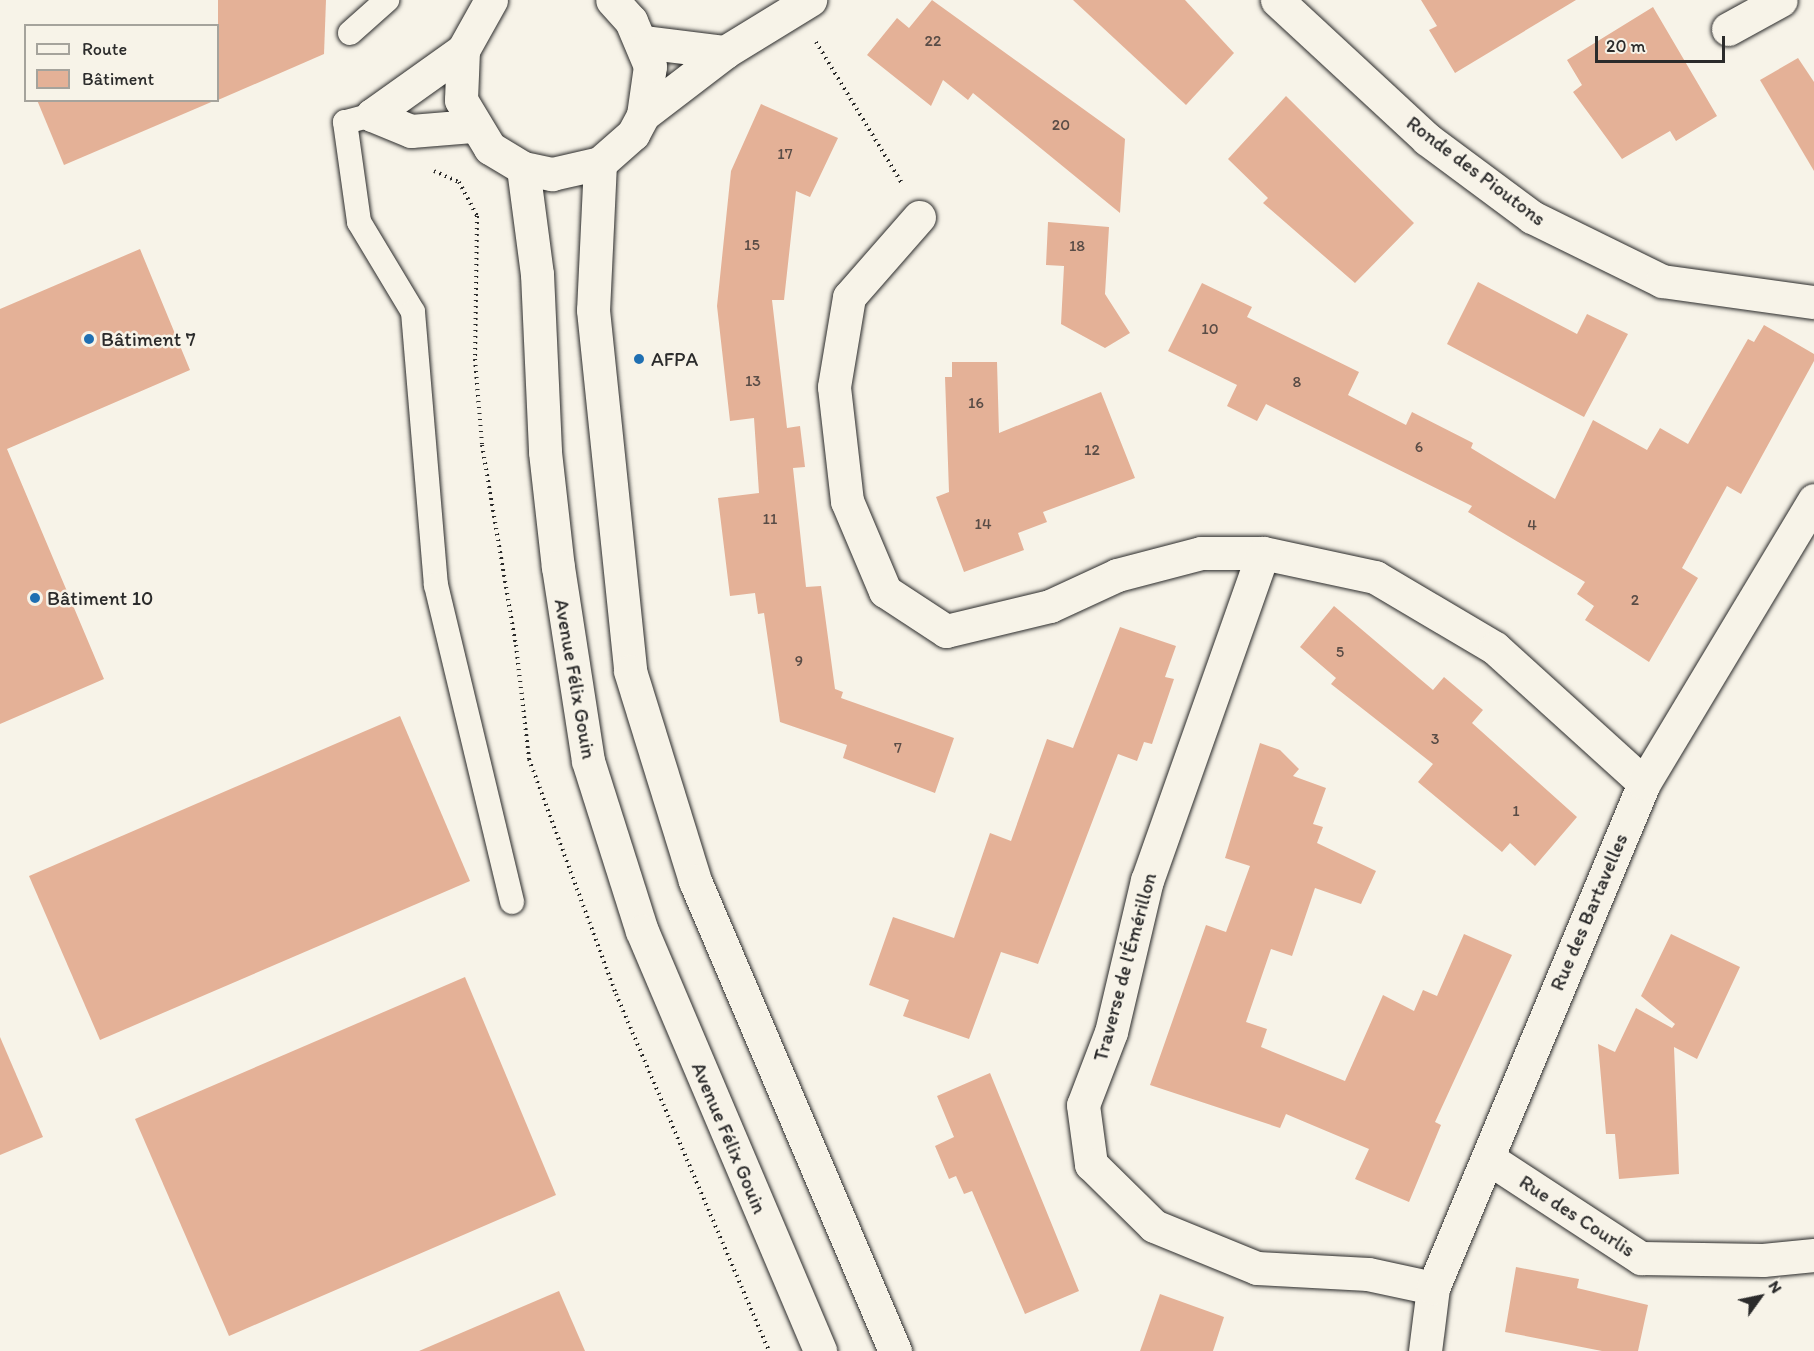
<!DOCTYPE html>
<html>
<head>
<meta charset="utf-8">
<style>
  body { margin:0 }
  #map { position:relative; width:1814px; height:1351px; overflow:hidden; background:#f7f3e8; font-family:Itim,sans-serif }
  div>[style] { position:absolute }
  .building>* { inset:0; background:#e4b197 }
  .path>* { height:4px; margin-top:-2px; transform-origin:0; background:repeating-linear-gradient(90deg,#2b2b2b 0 1.5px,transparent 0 6px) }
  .roads { filter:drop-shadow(0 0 2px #2b2b2b) drop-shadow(0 0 2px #2b2b2b) }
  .lane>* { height:24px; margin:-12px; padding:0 12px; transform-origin:12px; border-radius:12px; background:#f7f3e8 }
  .street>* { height:33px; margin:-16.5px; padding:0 16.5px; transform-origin:16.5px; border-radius:16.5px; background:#f7f3e8 }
  .primary>* { height:33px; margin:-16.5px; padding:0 16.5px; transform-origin:16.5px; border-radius:16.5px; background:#f7f3e8 }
  .dots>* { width:16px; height:16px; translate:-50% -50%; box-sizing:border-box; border:3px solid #f7f3e8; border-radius:50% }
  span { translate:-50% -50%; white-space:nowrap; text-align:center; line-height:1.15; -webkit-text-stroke:5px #f7f3e8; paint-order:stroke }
  .number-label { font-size:16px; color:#594c46 }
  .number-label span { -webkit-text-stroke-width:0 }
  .street-label { font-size:20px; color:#2b2b2b }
  .poi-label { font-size:20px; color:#2b2b2b }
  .left { translate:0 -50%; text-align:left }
  .legend { position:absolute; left:24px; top:24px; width:195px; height:78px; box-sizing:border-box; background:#f7f3e8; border:2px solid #a5a39c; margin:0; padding:8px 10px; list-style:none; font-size:18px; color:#2b2b2b }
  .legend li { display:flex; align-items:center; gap:12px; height:30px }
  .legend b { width:30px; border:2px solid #a5a39c }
  .north { position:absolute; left:1730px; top:1267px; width:60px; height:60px; -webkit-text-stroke:4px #f7f3e8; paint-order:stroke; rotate:57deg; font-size:16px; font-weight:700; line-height:24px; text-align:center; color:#2b2b2b }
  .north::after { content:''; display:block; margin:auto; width:21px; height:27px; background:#2b2b2b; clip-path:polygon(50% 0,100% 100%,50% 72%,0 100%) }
  .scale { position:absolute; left:1595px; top:36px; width:130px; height:27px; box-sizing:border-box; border:3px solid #2b2b2b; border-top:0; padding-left:8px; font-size:18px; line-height:21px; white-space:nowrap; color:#2b2b2b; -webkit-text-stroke:4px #f7f3e8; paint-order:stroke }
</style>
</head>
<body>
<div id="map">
  <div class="building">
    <i style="clip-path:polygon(218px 0,326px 0,324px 54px,218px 100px)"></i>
    <i style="clip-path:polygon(932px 0,1125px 139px,1120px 213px,973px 93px,968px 100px,943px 80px,931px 106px,867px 55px,897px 18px,909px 28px)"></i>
    <i style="clip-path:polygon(1073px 0,1185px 0,1234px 53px,1186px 105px)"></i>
    <i style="clip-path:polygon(1421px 0,1576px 0,1455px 73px,1429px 30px,1437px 26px)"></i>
    <i style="clip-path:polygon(1653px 7px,1717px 116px,1676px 141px,1670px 131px,1622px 159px,1573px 92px,1582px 85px,1567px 60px)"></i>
    <i style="clip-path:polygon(1798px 58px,1814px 82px,1814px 171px,1760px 80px)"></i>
    <i style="clip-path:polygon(1286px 96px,1414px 223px,1355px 283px,1263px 203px,1268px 198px,1228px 159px)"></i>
    <i style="clip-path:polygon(37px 100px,216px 100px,64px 165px)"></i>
    <i style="clip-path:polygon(761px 104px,838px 138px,810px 197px,796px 191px,784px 300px,772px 300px,787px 428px,800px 426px,805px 467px,793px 468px,806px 587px,821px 586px,835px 689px,843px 692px,841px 698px,954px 738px,935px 793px,843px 758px,847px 745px,780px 722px,764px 613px,758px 614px,755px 593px,730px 596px,718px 498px,759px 493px,754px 418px,730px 421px,717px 306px,731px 171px)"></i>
    <i style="clip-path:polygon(1048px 222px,1109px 227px,1105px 294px,1130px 333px,1105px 348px,1061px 324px,1064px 266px,1046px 265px)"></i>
    <i style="clip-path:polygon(140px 249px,190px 370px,7px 449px,104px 679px,0 724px,0 309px)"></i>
    <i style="clip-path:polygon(1478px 282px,1577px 334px,1587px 314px,1628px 334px,1584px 417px,1447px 344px)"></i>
    <i style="clip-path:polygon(1202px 283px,1252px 307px,1247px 317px,1359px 372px,1348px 395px,1406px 425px,1412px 412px,1473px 443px,1471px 448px,1555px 499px,1593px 420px,1647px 450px,1660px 428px,1688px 444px,1748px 339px,1754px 342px,1764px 325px,1814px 354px,1814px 361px,1741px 494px,1727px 486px,1682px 568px,1698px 578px,1649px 662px,1585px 620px,1594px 606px,1577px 594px,1585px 582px,1468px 512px,1472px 506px,1266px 404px,1257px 421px,1227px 406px,1237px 385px,1168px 351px)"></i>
    <i style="clip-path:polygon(952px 362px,997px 362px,999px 433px,1101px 392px,1135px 478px,1043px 512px,1047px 522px,1018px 533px,1024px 550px,964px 572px,936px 497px,949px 492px,945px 377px,952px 377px)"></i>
    <i style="clip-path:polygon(1334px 606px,1433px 690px,1444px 677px,1483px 710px,1472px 723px,1577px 817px,1535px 866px,1510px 843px,1502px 852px,1418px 782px,1433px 764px,1331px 684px,1336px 678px,1300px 647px)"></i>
    <i style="clip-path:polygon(1120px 627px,1176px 646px,1165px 677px,1174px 679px,1152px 744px,1144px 742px,1137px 761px,1118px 754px,1038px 964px,1001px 952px,969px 1039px,903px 1016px,909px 1000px,869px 985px,893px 917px,954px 938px,990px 833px,1011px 841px,1047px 739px,1073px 748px)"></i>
    <i style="clip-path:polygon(400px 716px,470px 881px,100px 1040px,29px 876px)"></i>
    <i style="clip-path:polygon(1260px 743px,1280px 750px,1299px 769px,1293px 776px,1326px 788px,1313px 824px,1323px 827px,1317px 843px,1376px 871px,1361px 904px,1315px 888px,1292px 956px,1271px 949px,1246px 1022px,1267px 1029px,1261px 1047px,1345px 1081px,1383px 995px,1414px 1011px,1423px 990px,1437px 996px,1464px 934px,1512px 955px,1435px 1122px,1441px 1125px,1409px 1202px,1355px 1179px,1369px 1149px,1286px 1114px,1280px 1128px,1150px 1085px,1206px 925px,1226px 932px,1250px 866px,1225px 858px)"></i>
    <i style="clip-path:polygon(1671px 934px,1740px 967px,1697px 1059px,1674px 1047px,1679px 1174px,1619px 1179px,1615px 1134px,1606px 1134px,1598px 1044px,1615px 1052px,1636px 1008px,1672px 1028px,1675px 1024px,1641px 996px)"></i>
    <i style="clip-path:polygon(465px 977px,556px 1195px,229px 1336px,135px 1119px)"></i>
    <i style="clip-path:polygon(0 1037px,43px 1137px,0 1155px)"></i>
    <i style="clip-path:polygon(990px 1073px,1079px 1291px,1025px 1314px,972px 1191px,964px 1194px,956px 1176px,949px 1179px,935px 1146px,954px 1137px,937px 1096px)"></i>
    <i style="clip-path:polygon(1516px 1267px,1579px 1279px,1577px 1288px,1648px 1305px,1638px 1351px,1602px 1351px,1505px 1332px)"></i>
    <i style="clip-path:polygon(559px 1291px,585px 1351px,419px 1351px)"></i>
    <i style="clip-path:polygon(1160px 1294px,1224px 1317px,1213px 1351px,1140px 1351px)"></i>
  </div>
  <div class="path">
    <i style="left:816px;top:42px;width:164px;rotate:58.7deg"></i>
    <i style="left:434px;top:171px;width:27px;rotate:24deg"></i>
    <i style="left:459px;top:182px;width:38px;rotate:62deg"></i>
    <i style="left:477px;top:216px;width:143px;rotate:90.8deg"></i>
    <i style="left:475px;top:359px;width:86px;rotate:85.3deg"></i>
    <i style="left:482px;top:445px;width:203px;rotate:80.4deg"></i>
    <i style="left:516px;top:645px;width:115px;rotate:83.5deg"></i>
    <i style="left:529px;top:759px;width:251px;rotate:69.7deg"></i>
    <i style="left:616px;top:994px;width:388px;rotate:66.8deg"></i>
  </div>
  <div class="roads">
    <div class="lane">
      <i style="left:350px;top:33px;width:50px;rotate:-41.7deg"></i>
      <i style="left:372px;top:115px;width:28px;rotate:165deg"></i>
      <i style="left:345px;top:122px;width:101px;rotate:82deg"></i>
      <i style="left:359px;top:222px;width:105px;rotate:59deg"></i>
      <i style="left:413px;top:312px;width:274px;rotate:85.2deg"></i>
      <i style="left:436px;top:585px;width:326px;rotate:76.5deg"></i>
    </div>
    <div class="street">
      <i style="left:1277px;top:0;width:205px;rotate:42.8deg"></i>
      <i style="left:1427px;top:139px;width:131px;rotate:36.6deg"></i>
      <i style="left:1532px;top:217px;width:145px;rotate:26.2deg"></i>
      <i style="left:1662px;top:281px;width:153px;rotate:7.9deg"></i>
      <i style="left:1728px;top:29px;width:60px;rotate:-28.7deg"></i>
      <i style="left:643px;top:42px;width:83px;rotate:7deg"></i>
      <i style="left:372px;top:115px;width:112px;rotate:-35.5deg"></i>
      <i style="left:372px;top:115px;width:42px;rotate:22.3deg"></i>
      <i style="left:411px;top:131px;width:61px;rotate:-4.7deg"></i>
      <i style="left:643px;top:115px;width:103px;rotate:-37.5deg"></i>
      <i style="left:725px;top:52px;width:100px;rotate:-31.5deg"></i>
      <i style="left:919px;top:217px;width:106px;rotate:131.2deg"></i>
      <i style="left:849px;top:297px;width:91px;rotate:99.5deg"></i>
      <i style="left:834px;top:387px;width:115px;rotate:83.5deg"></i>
      <i style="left:847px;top:501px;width:98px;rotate:67.1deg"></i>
      <i style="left:885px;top:591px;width:73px;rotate:33.3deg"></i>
      <i style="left:946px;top:631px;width:107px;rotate:-13.5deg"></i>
      <i style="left:1050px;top:606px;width:74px;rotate:-24.8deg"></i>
      <i style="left:1117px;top:575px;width:87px;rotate:-14.7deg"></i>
      <i style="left:1201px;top:553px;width:62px"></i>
      <i style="left:1263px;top:553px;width:115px;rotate:12.1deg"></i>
      <i style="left:1375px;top:577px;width:139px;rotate:30.6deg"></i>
      <i style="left:1495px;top:648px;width:201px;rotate:42.2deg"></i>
      <i style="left:1263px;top:553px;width:347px;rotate:109.5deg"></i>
      <i style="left:1147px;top:880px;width:156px;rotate:103.3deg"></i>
      <i style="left:1111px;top:1032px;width:78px;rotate:111deg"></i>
      <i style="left:1083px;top:1105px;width:60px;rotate:82.3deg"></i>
      <i style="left:1091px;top:1164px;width:88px;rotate:44.5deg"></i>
      <i style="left:1154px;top:1226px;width:111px;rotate:22.2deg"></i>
      <i style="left:1257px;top:1268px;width:111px;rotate:3.1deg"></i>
      <i style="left:1368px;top:1274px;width:66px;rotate:12.2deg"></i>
      <i style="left:1488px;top:1158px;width:183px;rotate:33.2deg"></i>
      <i style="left:1641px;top:1258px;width:122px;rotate:0.9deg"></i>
      <i style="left:1763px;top:1260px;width:51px;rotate:-5.6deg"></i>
      <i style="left:1425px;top:1351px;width:64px;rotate:-82.8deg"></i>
      <i style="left:1433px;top:1288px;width:547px;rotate:-67.32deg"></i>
      <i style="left:1644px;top:783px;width:330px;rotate:-59deg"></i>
    </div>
    <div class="primary">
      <i style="left:491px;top:0;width:57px;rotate:119.2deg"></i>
      <i style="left:463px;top:50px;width:50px;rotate:92.3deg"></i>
      <i style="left:461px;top:100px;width:56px;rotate:58.9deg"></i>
      <i style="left:490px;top:148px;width:39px;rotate:31deg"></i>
      <i style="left:523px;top:168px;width:30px;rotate:12deg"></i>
      <i style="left:552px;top:174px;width:49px;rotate:-12.9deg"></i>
      <i style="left:600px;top:163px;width:44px;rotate:-41.3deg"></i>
      <i style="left:633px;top:134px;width:21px;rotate:-62deg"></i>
      <i style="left:643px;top:115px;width:49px;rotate:-81.9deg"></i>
      <i style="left:650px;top:66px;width:49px;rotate:-112.9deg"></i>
      <i style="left:631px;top:21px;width:28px;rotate:-132deg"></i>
      <i style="left:600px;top:163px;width:147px;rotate:92.7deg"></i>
      <i style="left:593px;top:310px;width:363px;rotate:84.1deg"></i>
      <i style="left:630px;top:671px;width:220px;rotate:72.8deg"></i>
      <i style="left:695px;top:881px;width:511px;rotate:66.95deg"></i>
      <i style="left:523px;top:168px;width:107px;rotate:82.5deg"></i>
      <i style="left:537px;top:274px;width:178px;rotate:87.4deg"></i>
      <i style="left:545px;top:452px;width:116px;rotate:83.6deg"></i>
      <i style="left:558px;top:567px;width:196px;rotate:81.2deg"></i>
      <i style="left:588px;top:761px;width:178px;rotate:72.4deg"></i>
      <i style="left:642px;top:931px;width:456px;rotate:67deg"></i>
    </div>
  </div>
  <div class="dots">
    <i style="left:89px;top:339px;background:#1f6fb2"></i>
    <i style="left:639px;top:359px;background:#1f6fb2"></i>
    <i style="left:35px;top:598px;background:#1f6fb2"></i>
  </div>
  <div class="number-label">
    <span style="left:933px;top:41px">22</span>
    <span style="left:1061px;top:125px">20</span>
    <span style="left:785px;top:154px">17</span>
    <span style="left:752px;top:245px">15</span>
    <span style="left:1077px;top:246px">18</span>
    <span style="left:1210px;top:329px">10</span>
    <span style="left:753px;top:381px">13</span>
    <span style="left:1297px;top:382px">8</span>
    <span style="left:976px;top:403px">16</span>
    <span style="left:1419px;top:447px">6</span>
    <span style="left:1092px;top:450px">12</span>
    <span style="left:770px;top:519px">11</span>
    <span style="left:983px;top:524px">14</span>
    <span style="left:1532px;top:525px">4</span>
    <span style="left:1635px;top:600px">2</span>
    <span style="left:1340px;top:652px">5</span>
    <span style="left:799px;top:661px">9</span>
    <span style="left:1435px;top:739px">3</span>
    <span style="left:898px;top:748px">7</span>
    <span style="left:1516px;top:811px">1</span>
  </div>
  <div class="street-label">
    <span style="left:1476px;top:171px;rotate:37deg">Ronde des Pioutons</span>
    <span style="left:575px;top:679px;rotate:80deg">Avenue Félix Gouin</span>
    <span style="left:1589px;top:912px;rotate:-67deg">Rue des Bartavelles</span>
    <span style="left:1125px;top:967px;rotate:-75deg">Traverse de l'Émérillon</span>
    <span style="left:729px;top:1138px;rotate:67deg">Avenue Félix Gouin</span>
    <span style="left:1577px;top:1216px;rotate:33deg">Rue des Courlis</span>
  </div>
  <div class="poi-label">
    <span class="left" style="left:101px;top:339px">Bâtiment 7</span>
    <span class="left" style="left:651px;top:359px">AFPA</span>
    <span class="left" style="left:47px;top:598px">Bâtiment 10</span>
  </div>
  <ul class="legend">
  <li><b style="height:8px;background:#f7f3e8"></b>Route</li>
  <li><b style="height:16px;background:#e4b197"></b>Bâtiment</li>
  </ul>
  <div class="north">N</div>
  <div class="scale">20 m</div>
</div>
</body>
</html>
